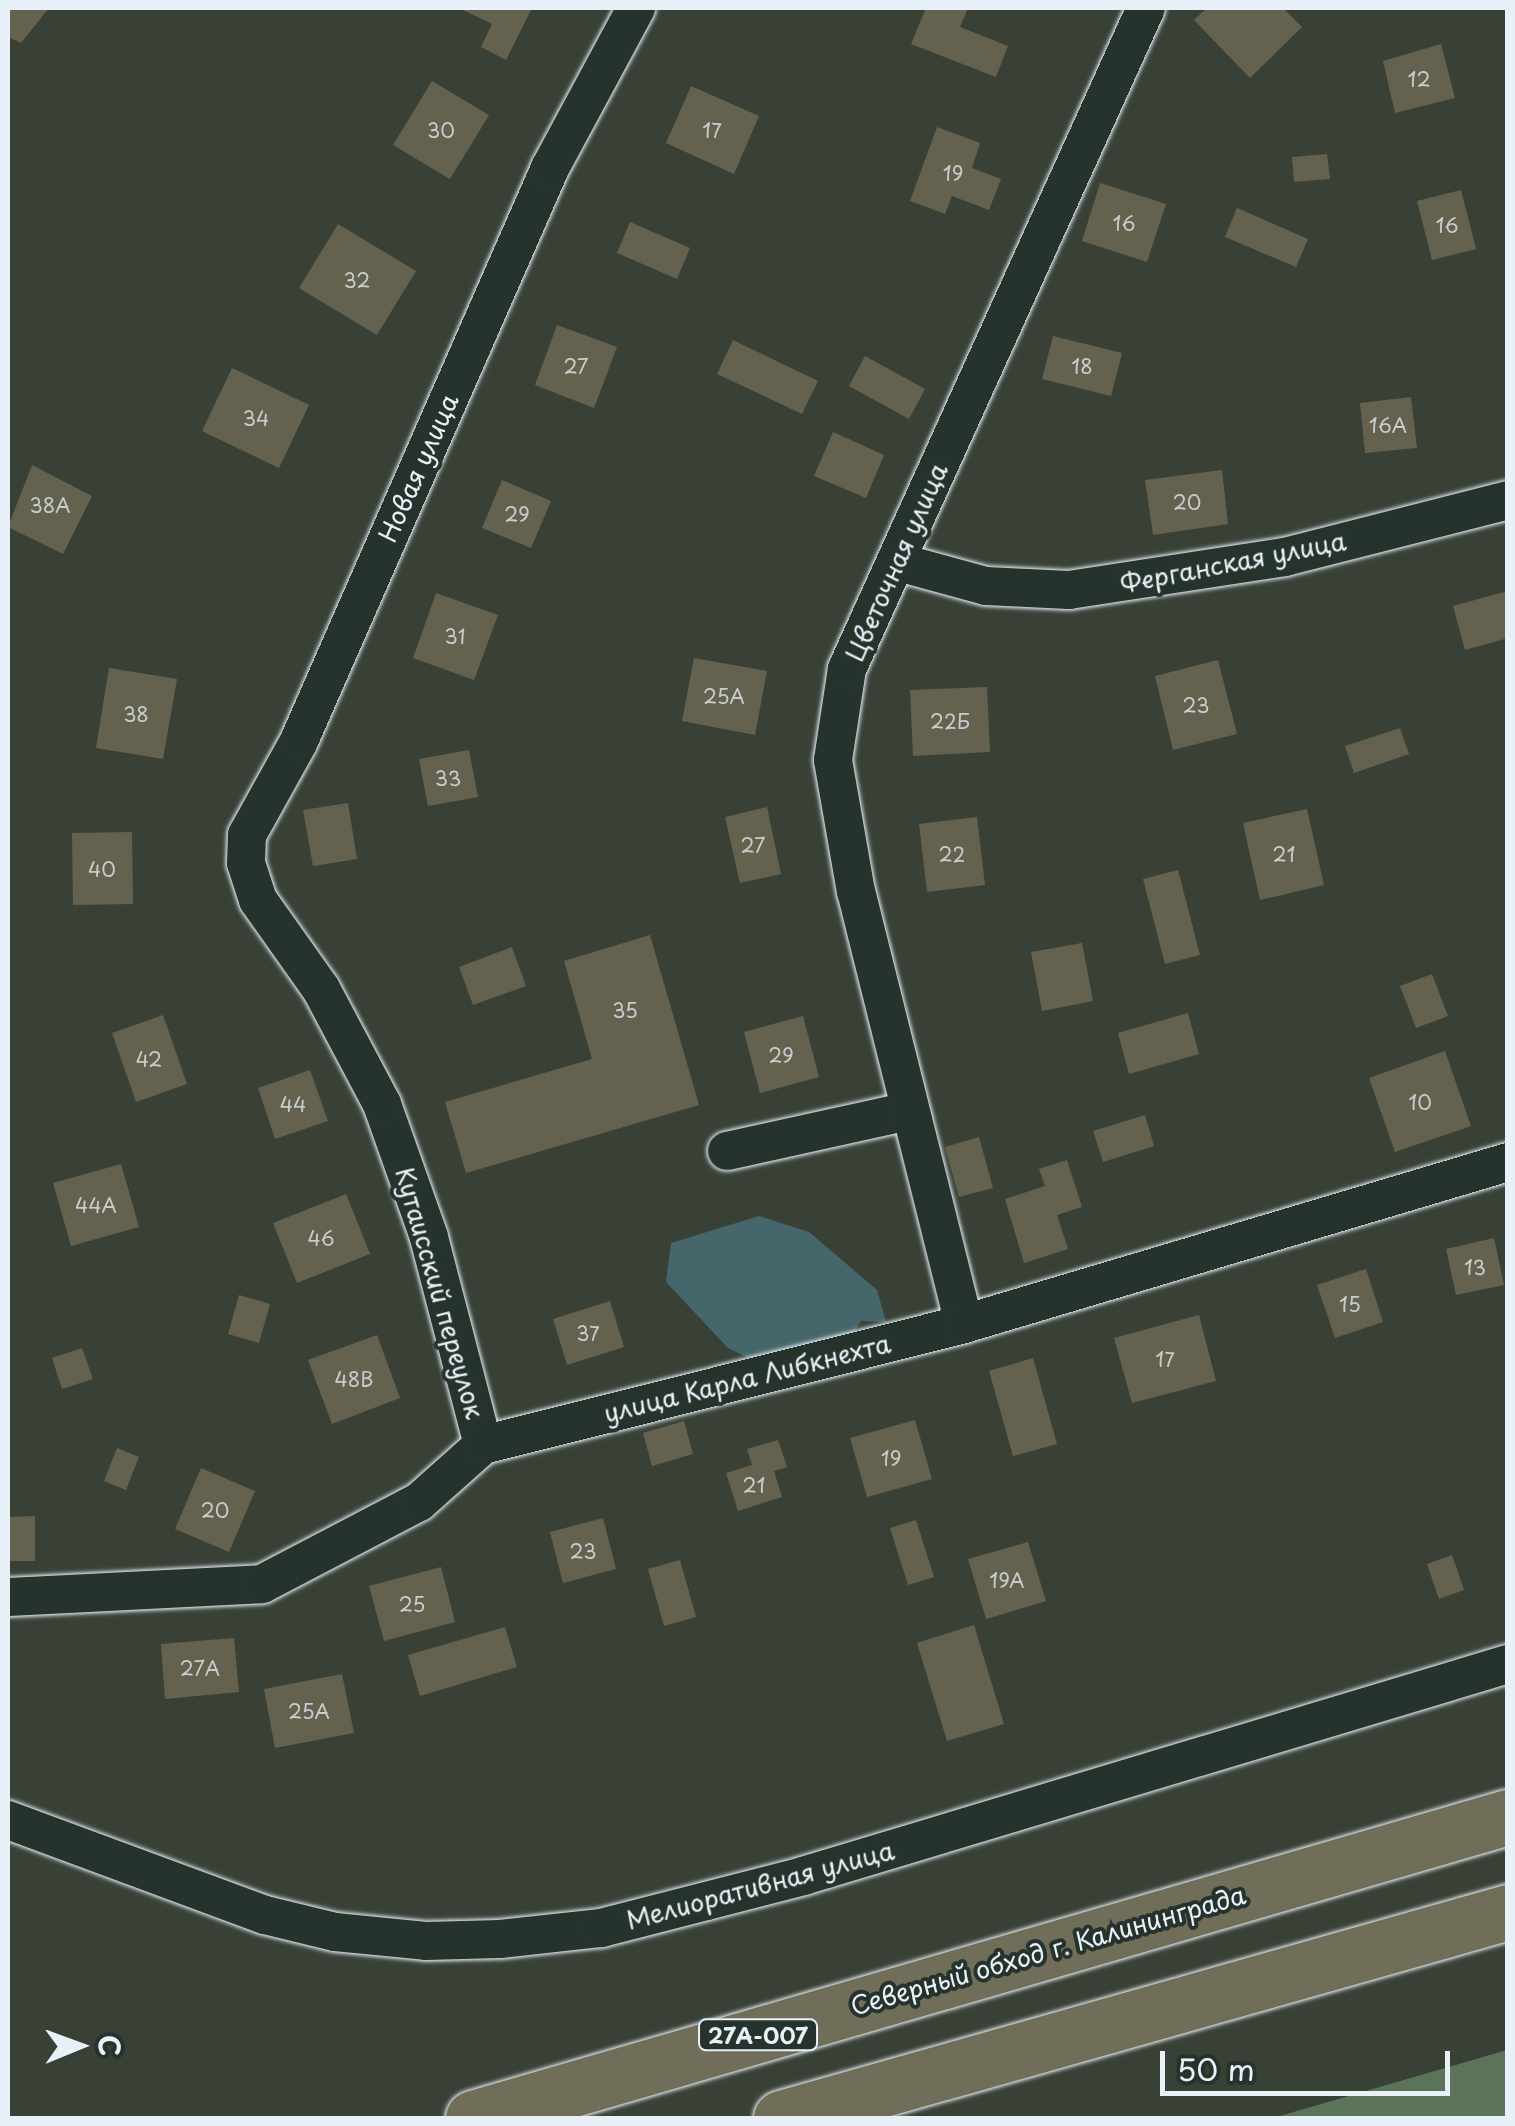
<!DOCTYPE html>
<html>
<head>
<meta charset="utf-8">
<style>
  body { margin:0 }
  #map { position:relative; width:1515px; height:2126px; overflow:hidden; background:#394137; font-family:"Playpen Sans",sans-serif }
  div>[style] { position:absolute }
  .green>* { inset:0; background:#5b7358 }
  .water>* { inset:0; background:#45676b }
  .building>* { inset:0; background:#64624e }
  .roads { filter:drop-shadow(0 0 2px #e8f1f8) drop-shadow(0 0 2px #e8f1f8) }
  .street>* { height:38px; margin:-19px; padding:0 19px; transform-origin:19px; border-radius:19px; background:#26332d }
  .highway>* { height:55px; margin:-27.5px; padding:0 27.5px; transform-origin:27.5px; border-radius:27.5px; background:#706e59 }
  span { translate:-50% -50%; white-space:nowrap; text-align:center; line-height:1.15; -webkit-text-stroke:8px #26332d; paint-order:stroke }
  .number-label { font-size:20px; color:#c7cdce }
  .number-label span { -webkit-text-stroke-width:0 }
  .shield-label span { padding:2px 8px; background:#26332d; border:2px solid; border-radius:8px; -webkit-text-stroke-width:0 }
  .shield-label { font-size:22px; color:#e8f1f8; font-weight:700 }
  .street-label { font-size:25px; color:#e8f1f8 }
  .frame { position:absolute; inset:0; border:10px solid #e8f1f8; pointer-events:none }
  .north { position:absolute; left:30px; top:1996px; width:100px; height:100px; -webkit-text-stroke:8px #26332d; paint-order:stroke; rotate:89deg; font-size:28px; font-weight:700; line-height:40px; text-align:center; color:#e8f1f8 }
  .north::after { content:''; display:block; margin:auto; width:35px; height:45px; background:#e8f1f8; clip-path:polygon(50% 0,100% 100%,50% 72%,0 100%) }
  .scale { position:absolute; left:1160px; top:2051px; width:290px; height:45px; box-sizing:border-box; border:5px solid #e8f1f8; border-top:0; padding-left:12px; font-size:30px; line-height:35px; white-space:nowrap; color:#e8f1f8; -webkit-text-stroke:8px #26332d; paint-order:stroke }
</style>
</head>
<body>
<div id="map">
  <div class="green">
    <i style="clip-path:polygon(1507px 2050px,1507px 2118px,1273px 2118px)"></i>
  </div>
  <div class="water">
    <i style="clip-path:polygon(759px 1216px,809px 1232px,877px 1290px,886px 1322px,861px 1321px,845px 1348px,767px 1367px,728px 1348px,666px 1282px,671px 1243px)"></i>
  </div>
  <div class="building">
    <i style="clip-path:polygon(8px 8px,49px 8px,21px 43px,8px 37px)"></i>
    <i style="clip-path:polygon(459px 8px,532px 8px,506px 60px,481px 47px,492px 24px)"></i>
    <i style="clip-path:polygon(926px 8px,968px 8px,960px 27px,1008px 46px,996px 77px,911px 44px)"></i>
    <i style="clip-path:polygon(1207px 8px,1283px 8px,1302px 27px,1250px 78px,1194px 20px)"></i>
    <i style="clip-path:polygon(1441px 44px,1455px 98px,1395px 113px,1383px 61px)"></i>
    <i style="clip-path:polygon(432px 81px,489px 115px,450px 179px,393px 145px)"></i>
    <i style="clip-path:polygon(691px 86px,759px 116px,734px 174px,666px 143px)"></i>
    <i style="clip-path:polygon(937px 127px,980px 143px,972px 168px,1001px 179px,989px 210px,952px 196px,945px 214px,910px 201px)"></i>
    <i style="clip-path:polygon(1327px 154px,1330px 179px,1294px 182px,1292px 157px)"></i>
    <i style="clip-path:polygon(1100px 183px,1166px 204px,1147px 262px,1082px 241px)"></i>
    <i style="clip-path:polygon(1461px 190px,1476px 249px,1432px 260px,1417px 201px)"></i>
    <i style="clip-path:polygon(1237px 208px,1308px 239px,1296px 267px,1225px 237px)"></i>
    <i style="clip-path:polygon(630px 222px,690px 248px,677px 279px,617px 253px)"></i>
    <i style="clip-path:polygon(338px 224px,416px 271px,377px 335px,299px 288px)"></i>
    <i style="clip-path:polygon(557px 325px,617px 347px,594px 408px,535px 385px)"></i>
    <i style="clip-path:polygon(1053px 336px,1122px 353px,1111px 396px,1042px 379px)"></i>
    <i style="clip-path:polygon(733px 340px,818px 381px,802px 414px,717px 374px)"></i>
    <i style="clip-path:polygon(865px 356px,925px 389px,909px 419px,849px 386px)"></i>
    <i style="clip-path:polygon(232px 368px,309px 405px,279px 468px,202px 431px)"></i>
    <i style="clip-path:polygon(1411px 397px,1417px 448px,1365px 453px,1360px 403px)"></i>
    <i style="clip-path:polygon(833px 432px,884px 455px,866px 498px,814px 476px)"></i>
    <i style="clip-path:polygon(32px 465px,92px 496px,63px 554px,8px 527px)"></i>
    <i style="clip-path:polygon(1222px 470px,1228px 524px,1153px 535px,1145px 480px)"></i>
    <i style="clip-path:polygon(502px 480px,551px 501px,531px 548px,482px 528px)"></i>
    <i style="clip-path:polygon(1508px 591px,1508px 638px,1465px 650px,1453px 606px)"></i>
    <i style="clip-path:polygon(436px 593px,498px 615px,474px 680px,413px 658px)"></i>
    <i style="clip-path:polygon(694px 658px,767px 671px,755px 735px,682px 721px)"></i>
    <i style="clip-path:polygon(1218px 660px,1237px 734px,1173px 750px,1155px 676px)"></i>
    <i style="clip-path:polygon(109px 668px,177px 679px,163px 759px,96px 748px)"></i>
    <i style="clip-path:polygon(987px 687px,990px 752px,913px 756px,910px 690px)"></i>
    <i style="clip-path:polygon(1400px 728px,1409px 754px,1354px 773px,1345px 746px)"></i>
    <i style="clip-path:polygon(469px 750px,478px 797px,428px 806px,419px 759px)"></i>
    <i style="clip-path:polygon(348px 803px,357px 859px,313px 866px,303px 810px)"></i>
    <i style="clip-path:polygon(767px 807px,781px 874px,740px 883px,725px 817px)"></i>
    <i style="clip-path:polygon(1307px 809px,1324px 885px,1260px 900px,1243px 823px)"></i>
    <i style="clip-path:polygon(977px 817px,985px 885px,927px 892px,919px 824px)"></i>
    <i style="clip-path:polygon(132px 832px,133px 904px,73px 905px,72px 833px)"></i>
    <i style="clip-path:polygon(1178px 870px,1200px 955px,1165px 964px,1143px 879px)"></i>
    <i style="clip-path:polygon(650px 935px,699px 1105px,466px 1173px,445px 1102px,592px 1059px,564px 961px)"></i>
    <i style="clip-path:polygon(1082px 943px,1093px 1001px,1042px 1011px,1031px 952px)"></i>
    <i style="clip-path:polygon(512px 947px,526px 986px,473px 1005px,459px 967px)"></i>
    <i style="clip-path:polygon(1432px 974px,1448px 1016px,1416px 1028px,1400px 986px)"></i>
    <i style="clip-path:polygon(1188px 1013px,1199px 1054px,1129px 1074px,1118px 1033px)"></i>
    <i style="clip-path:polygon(163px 1015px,187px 1084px,136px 1102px,112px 1033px)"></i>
    <i style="clip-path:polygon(803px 1016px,819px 1077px,760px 1093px,744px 1032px)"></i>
    <i style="clip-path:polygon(1445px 1051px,1471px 1126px,1395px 1152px,1369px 1078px)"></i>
    <i style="clip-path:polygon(310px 1070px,328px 1121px,275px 1139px,258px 1088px)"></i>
    <i style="clip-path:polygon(1145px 1115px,1154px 1146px,1103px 1162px,1093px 1131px)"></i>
    <i style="clip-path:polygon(979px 1137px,993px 1188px,959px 1197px,945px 1147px)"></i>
    <i style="clip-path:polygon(1067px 1160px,1082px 1207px,1057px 1215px,1068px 1249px,1024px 1263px,1005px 1199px,1045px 1186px,1039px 1169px)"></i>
    <i style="clip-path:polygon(121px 1164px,139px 1227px,71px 1246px,53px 1183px)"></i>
    <i style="clip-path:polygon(346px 1194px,370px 1254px,297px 1283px,273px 1223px)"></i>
    <i style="clip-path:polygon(1494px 1238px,1504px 1285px,1456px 1295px,1446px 1249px)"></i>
    <i style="clip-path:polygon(1366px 1269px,1383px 1322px,1335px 1338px,1317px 1285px)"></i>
    <i style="clip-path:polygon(239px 1295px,270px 1304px,259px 1343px,228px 1334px)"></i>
    <i style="clip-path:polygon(610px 1301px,624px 1347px,567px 1365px,553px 1319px)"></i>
    <i style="clip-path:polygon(1199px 1315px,1216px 1381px,1132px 1403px,1114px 1338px)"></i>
    <i style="clip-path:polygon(377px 1335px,400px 1398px,332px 1424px,308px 1360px)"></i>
    <i style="clip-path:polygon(82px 1348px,93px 1379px,62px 1389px,52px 1358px)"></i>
    <i style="clip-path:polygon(1033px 1358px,1057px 1444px,1013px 1456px,989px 1371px)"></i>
    <i style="clip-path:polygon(915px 1420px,932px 1479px,867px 1497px,850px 1438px)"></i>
    <i style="clip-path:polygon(684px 1421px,693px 1454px,652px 1466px,643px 1433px)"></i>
    <i style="clip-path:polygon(778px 1440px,787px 1467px,774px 1471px,782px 1497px,738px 1511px,726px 1473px,752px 1465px,747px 1449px)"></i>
    <i style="clip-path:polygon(117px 1448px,139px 1457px,126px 1490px,104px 1481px)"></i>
    <i style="clip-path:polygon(201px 1468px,255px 1491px,229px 1552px,175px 1529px)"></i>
    <i style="clip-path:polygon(35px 1516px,35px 1561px,8px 1561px,8px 1517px)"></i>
    <i style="clip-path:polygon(603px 1518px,616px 1569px,563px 1583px,550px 1532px)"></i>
    <i style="clip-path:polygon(916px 1520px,934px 1577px,908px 1585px,890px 1528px)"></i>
    <i style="clip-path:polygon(1028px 1542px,1046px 1601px,986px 1619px,968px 1559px)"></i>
    <i style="clip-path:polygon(1452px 1555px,1464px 1590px,1439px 1599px,1427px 1564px)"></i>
    <i style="clip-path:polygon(680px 1560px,696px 1617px,664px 1626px,648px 1569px)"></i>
    <i style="clip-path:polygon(441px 1567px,455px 1622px,384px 1641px,369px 1586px)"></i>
    <i style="clip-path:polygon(974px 1625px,1004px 1724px,947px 1741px,917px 1643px)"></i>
    <i style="clip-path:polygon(505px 1627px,517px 1667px,420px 1696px,408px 1655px)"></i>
    <i style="clip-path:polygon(234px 1638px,239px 1692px,165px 1699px,161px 1644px)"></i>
    <i style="clip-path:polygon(342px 1674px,354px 1733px,275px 1748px,264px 1689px)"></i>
  </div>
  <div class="roads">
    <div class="street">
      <i style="left:898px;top:562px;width:91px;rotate:15.3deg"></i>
      <i style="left:986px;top:586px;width:83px;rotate:2.8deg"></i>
      <i style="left:1069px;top:590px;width:219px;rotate:-8.7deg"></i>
      <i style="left:1285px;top:557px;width:230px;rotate:-14.3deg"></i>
      <i style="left:727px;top:1151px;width:186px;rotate:-12.4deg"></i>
      <i style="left:964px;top:1324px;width:445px;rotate:-104deg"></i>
      <i style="left:856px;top:892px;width:134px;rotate:-99.9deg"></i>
      <i style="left:833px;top:760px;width:92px;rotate:-81.3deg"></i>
      <i style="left:847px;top:669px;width:725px;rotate:-65.66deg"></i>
      <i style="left:483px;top:1445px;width:215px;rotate:-104.6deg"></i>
      <i style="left:429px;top:1237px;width:141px;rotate:-109.5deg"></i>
      <i style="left:382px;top:1104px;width:130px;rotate:-117.9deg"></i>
      <i style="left:321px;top:989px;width:109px;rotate:-125.3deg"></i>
      <i style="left:258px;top:900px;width:39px;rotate:-108deg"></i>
      <i style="left:246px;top:863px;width:28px;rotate:-88deg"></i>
      <i style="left:247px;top:835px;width:107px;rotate:-61deg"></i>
      <i style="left:299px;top:741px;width:626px;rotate:-66.34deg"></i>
      <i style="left:550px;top:168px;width:182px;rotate:-61.7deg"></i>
      <i style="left:8px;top:1597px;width:254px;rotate:-2.9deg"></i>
      <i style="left:262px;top:1584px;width:177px;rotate:-27.6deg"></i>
      <i style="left:419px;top:1502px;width:86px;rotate:-41.7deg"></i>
      <i style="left:483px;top:1445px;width:496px;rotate:-14.1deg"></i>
      <i style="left:964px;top:1324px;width:568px;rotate:-16.58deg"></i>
      <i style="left:8px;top:1820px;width:274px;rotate:20.3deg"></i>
      <i style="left:265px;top:1915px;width:72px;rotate:13.7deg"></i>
      <i style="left:335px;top:1932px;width:91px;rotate:5.6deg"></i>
      <i style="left:426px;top:1941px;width:74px;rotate:-1.5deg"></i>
      <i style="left:500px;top:1939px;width:102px;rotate:-6.2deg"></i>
      <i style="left:601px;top:1928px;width:209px;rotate:-14.4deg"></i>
      <i style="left:803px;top:1876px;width:736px;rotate:-16.74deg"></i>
    </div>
    <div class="highway">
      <i style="left:473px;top:2118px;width:1078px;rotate:-16.22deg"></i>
      <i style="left:781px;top:2118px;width:756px;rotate:-15.82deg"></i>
    </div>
  </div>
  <div class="number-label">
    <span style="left:1419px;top:79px">12</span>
    <span style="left:441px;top:130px">30</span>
    <span style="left:712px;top:130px">17</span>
    <span style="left:953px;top:173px">19</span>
    <span style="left:1124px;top:223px">16</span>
    <span style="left:1447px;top:225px">16</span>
    <span style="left:357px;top:280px">32</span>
    <span style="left:576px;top:366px">27</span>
    <span style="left:1082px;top:366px">18</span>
    <span style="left:256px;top:418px">34</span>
    <span style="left:1388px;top:425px">16А</span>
    <span style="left:1187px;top:502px">20</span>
    <span style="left:50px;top:505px">38А</span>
    <span style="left:517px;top:514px">29</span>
    <span style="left:455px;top:636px">31</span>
    <span style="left:724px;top:696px">25А</span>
    <span style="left:1196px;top:705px">23</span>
    <span style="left:136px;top:714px">38</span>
    <span style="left:950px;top:721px">22Б</span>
    <span style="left:448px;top:778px">33</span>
    <span style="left:753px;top:845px">27</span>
    <span style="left:952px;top:854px">22</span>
    <span style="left:1284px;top:854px">21</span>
    <span style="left:102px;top:869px">40</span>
    <span style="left:625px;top:1010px">35</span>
    <span style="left:781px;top:1055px">29</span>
    <span style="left:149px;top:1059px">42</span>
    <span style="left:1420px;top:1102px">10</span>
    <span style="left:293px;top:1104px">44</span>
    <span style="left:96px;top:1205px">44А</span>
    <span style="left:321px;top:1238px">46</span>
    <span style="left:1475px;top:1267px">13</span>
    <span style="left:1350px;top:1304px">15</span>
    <span style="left:588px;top:1333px">37</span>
    <span style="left:1165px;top:1359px">17</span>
    <span style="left:354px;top:1379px">48В</span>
    <span style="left:891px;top:1458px">19</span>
    <span style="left:754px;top:1485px">21</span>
    <span style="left:215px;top:1510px">20</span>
    <span style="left:583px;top:1551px">23</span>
    <span style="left:1007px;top:1580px">19А</span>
    <span style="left:412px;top:1604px">25</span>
    <span style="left:200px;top:1668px">27А</span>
    <span style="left:309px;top:1711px">25А</span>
  </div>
  <div class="shield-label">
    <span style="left:758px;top:2035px">27А-007</span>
  </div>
  <div class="street-label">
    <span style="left:418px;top:468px;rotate:-66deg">Новая улица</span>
    <span style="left:896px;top:562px;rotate:-66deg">Цветочная улица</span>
    <span style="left:1233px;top:562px;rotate:-11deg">Ферганская улица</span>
    <span style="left:440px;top:1293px;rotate:74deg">Кутаисский переулок</span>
    <span style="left:747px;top:1378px;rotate:-14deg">улица Карла Либкнехта</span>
    <span style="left:760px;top:1885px;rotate:-15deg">Мелиоративная улица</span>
    <span style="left:1048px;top:1950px;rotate:-16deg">Северный обход г. Калининграда</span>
  </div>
  <div class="frame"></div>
  <div class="north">С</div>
  <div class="scale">50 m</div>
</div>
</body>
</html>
